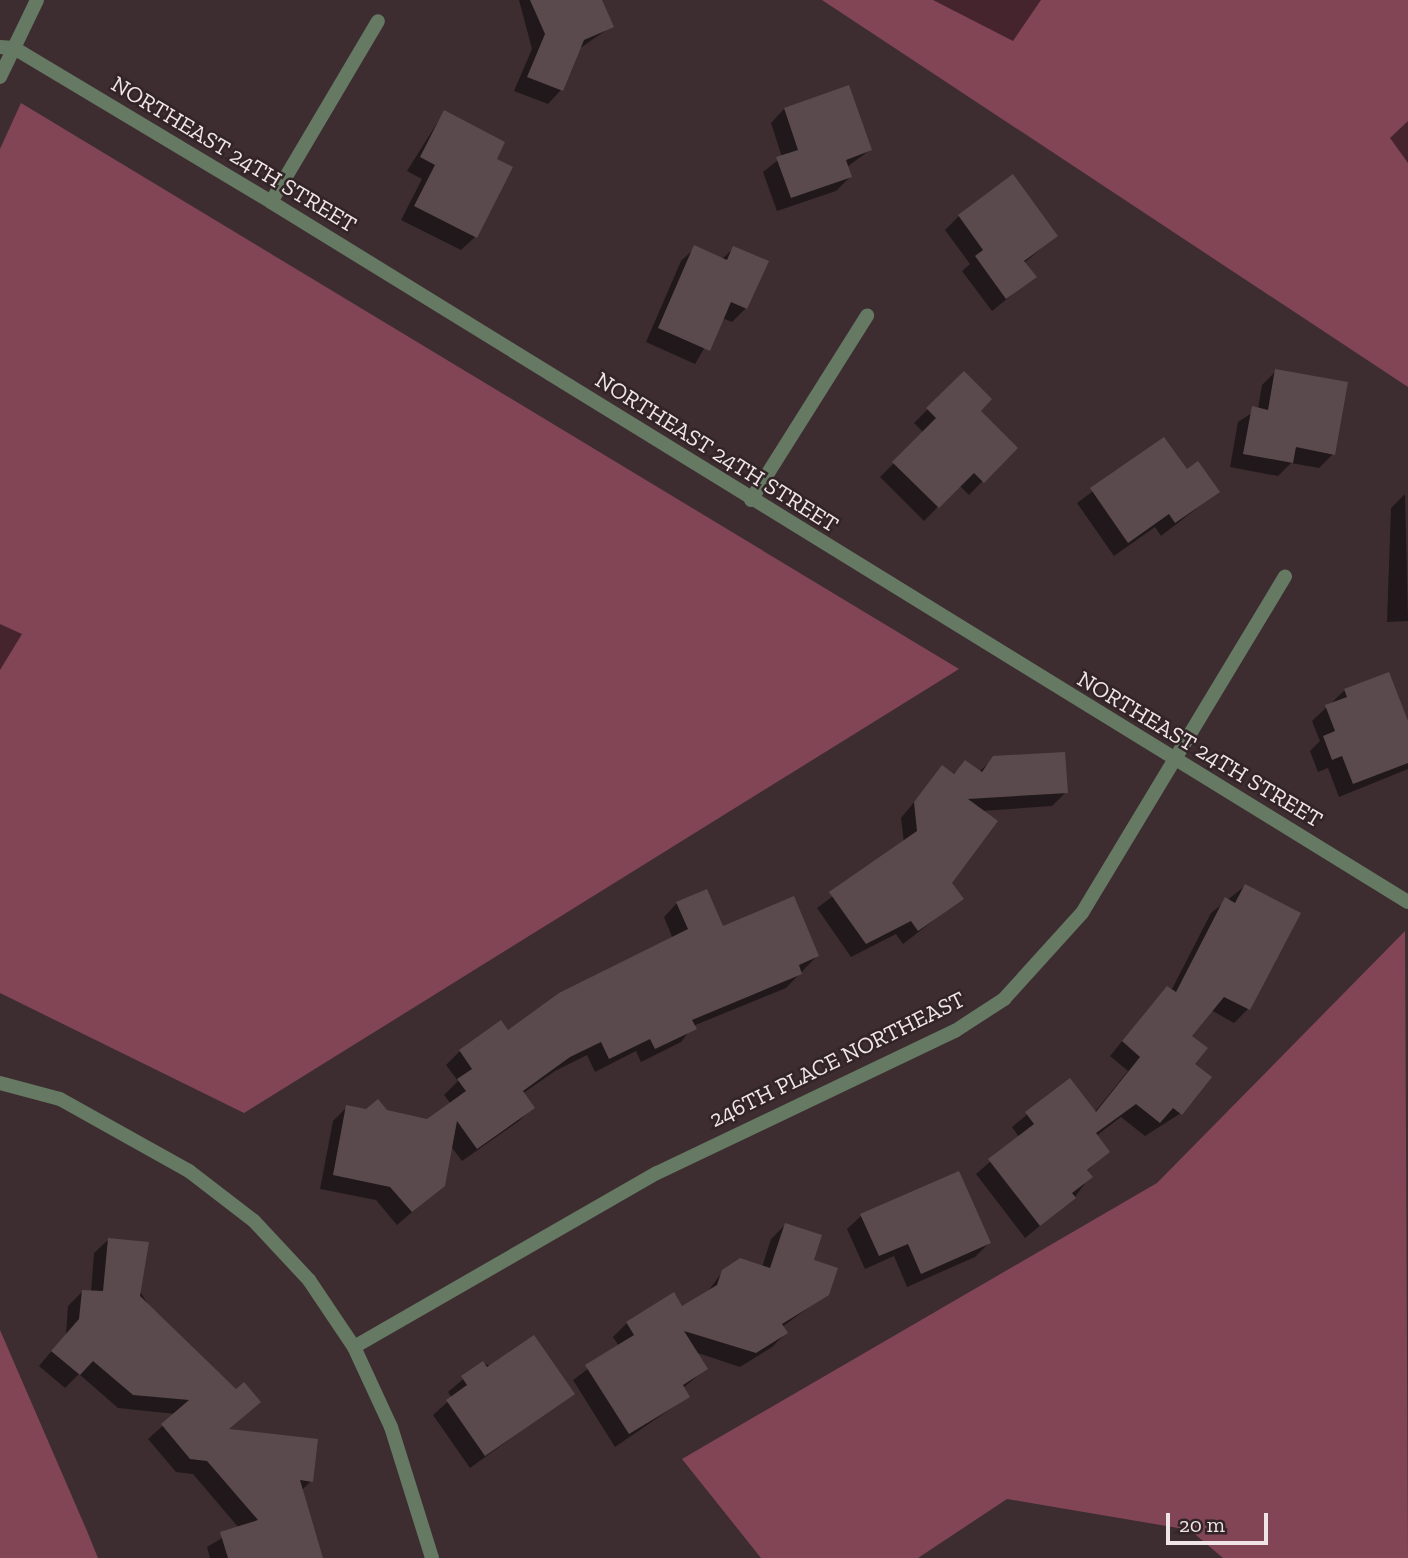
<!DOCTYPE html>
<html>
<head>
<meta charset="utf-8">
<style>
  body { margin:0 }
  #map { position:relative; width:1408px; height:1558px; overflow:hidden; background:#3d2d31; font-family:"Zilla Slab",serif }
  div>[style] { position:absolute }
  .green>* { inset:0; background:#824556 }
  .shadow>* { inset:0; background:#0007 }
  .building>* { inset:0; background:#5a4a4d }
  .minor>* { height:14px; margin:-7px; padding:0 7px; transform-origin:7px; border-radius:7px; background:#657963 }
  .tertiary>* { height:14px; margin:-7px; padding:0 7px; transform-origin:7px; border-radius:7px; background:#657963 }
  span { translate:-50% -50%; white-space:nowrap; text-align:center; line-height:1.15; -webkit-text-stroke:5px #322427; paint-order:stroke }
  .street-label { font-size:23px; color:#efe5e7 }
  .scale { position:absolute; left:1166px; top:1513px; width:102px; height:32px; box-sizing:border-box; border:4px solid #efe5e7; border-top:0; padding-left:9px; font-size:21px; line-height:24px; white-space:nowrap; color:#efe5e7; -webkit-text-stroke:5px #322427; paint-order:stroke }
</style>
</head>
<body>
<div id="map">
  <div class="green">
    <i style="clip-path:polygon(822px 0,1408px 0,1408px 387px)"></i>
    <i style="clip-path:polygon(21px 103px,959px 669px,244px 1113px,0 993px,0 149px)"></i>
    <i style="clip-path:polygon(1405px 931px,1408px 1558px,1223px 1558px,1190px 1530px,1007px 1499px,918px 1558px,761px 1558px,682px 1459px,1157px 1183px)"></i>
    <i style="clip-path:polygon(0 1330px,87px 1531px,98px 1558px,0 1558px)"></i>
  </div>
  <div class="shadow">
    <i style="clip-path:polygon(519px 0,600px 0,612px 26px,579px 49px,561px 90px,548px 104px,514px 91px,532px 49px)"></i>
    <i style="clip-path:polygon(933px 0,1041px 0,1013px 41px)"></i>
    <i style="clip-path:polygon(784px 109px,870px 150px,847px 167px,850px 177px,836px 191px,777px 211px,763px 172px,782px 157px,771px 123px)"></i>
    <i style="clip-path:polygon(444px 112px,495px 160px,475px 237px,461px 250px,401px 220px,422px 179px,407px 171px)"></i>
    <i style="clip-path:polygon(1408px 121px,1408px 163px,1390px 138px)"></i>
    <i style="clip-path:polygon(959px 216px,1056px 236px,1024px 263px,1034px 277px,992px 311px,962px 271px,970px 264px,945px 230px)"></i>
    <i style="clip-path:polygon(695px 248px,722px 259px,734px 248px,746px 308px,732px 322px,722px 318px,695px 364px,646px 342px,681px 261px)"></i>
    <i style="clip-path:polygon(1276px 371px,1333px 454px,1319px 468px,1291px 463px,1278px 476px,1230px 467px,1238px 422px,1258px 409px,1262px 385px)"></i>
    <i style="clip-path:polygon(964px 373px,978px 411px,1015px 448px,969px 495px,959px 485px,924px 521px,880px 477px,924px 433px,914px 423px)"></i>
    <i style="clip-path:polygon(1163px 439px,1186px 471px,1218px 492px,1161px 536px,1155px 527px,1114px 556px,1077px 503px)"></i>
    <i style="clip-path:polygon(1405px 494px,1408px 621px,1387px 622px,1391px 508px)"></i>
    <i style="clip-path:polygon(0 624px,22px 634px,0 670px)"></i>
    <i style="clip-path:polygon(1345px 690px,1408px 725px,1408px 769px,1339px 797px,1328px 768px,1318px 772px,1310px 751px,1320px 741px,1312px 721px)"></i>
    <i style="clip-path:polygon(994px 758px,1066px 792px,1052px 806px,981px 811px,950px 883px,961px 899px,903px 944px,896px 934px,851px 957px,817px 908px,904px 843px,901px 818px,942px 768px,952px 775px,966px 762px,979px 772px)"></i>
    <i style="clip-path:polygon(1245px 886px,1248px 1009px,1234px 1023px,1211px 1010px,1190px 1037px,1193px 1064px,1181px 1113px,1145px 1136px,1121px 1117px,1096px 1136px,1108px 1152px,1087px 1171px,1090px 1177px,1074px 1198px,1025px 1238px,976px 1174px,1019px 1137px,1012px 1127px,1069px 1080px,1094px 1113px,1128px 1071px,1110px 1056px,1154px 1002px,1171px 991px,1211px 913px)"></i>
    <i style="clip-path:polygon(677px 903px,722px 928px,817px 956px,786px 988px,693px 1026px,681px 1042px,641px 1062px,636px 1051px,595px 1072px,587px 1055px,555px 1071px,522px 1094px,533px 1107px,519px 1121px,462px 1161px,450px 1145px,443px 1185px,397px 1225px,376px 1200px,320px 1189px,333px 1121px,347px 1107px,427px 1121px,451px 1104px,444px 1095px,458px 1081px,446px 1065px,460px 1051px,507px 1033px,673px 939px,664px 917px)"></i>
    <i style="clip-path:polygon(861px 1216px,989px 1243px,975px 1257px,907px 1287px,894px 1256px,865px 1269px,847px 1229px)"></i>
    <i style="clip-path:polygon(785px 1225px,827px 1294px,782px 1327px,786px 1333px,772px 1347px,740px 1367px,695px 1352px,706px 1369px,683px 1388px,688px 1397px,615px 1447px,573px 1380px,619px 1346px,613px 1337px,627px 1323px,682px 1309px,706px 1294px,723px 1271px,762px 1267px,771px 1239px)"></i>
    <i style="clip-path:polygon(108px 1240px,227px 1431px,311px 1481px,301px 1491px,321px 1558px,210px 1558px,207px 1547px,239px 1528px,193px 1474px,176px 1472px,148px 1439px,176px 1414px,118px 1408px,79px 1374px,65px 1388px,39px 1366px,66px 1334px,68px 1306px,82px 1292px,91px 1292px,94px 1253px)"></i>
    <i style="clip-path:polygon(482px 1363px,572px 1394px,470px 1468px,433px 1415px,452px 1398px,448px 1392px)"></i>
  </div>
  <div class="building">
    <i style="clip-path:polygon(530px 0,602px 0,614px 27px,584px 40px,563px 91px,527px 77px,545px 34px)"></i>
    <i style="clip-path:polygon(849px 85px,872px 150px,846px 160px,852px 177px,791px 198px,776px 157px,798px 150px,784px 108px)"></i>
    <i style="clip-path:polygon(444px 110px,505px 142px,497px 159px,513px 167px,477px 238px,414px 206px,435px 165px,420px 157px)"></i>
    <i style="clip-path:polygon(1013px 174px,1058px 236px,1024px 261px,1037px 277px,1006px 299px,975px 256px,983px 250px,958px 215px)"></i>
    <i style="clip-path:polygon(694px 245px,727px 260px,733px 246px,769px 261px,747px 309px,731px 302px,710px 351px,658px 328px)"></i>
    <i style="clip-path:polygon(1275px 369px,1348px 382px,1335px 455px,1296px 447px,1293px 463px,1243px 454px,1252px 406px,1268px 410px)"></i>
    <i style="clip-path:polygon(964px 371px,992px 399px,981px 411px,1018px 448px,984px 483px,974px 473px,939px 508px,892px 462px,936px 418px,926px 408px)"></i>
    <i style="clip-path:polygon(1164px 437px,1187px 469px,1198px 461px,1220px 492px,1175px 523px,1169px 514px,1128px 543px,1090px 488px)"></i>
    <i style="clip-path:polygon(1389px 672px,1408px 721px,1408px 763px,1353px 784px,1342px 756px,1332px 760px,1323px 736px,1335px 731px,1325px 705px,1347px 697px,1344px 689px)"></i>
    <i style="clip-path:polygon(1065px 752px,1068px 793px,968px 799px,998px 821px,952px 883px,964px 899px,918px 931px,911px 921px,866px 944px,829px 892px,917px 831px,914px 802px,942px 765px,954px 774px,965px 760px,982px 772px,993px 756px)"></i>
    <i style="clip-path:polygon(1245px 884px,1301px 913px,1250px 1010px,1224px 997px,1192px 1036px,1208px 1048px,1195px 1064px,1212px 1077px,1182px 1115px,1173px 1108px,1160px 1123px,1136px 1104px,1096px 1133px,1110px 1152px,1087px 1170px,1093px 1177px,1072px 1193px,1076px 1198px,1040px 1226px,988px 1159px,1034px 1124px,1025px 1112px,1070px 1078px,1096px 1112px,1140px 1057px,1122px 1041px,1167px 986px,1176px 992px,1225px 897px,1235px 903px)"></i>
    <i style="clip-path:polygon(707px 889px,723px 926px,794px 896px,819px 956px,799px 965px,802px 974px,692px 1020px,697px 1029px,655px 1049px,650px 1039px,609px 1059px,601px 1042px,570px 1057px,523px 1091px,535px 1108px,477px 1149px,457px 1121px,445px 1186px,412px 1212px,390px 1187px,333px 1175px,346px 1105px,366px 1109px,378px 1099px,387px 1110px,427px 1119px,466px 1091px,457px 1079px,472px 1069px,459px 1050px,501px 1020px,508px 1030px,559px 993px,688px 929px,676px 902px)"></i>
    <i style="clip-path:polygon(959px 1171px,991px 1243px,921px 1274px,908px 1244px,879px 1256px,860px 1214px)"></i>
    <i style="clip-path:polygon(785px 1223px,822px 1235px,814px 1260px,838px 1268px,829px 1295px,782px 1324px,788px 1333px,756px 1353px,684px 1331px,708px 1369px,683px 1385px,690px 1397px,629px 1434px,585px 1365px,634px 1335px,626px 1322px,674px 1292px,682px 1306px,717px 1285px,722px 1270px,740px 1258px,770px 1268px)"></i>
    <i style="clip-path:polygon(108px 1238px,149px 1242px,140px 1296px,236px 1389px,244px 1382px,261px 1402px,229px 1429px,318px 1439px,313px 1482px,300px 1480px,323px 1558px,228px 1558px,220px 1532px,258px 1520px,207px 1461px,190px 1459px,161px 1424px,189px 1400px,133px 1395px,93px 1361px,80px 1375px,51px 1351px,79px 1319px,82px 1290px,103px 1291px)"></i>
    <i style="clip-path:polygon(534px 1335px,575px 1394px,485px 1456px,446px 1400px,467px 1385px,461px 1376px,483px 1361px,487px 1367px)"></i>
  </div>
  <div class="minor">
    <i style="left:0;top:47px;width:14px;rotate:4deg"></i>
    <i style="left:14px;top:48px;width:300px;rotate:30.9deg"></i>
    <i style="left:271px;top:202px;width:1335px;rotate:31.62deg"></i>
    <i style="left:271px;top:202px;width:210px;rotate:-59.4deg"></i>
    <i style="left:751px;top:500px;width:218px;rotate:-57.8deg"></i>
    <i style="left:0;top:1083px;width:62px;rotate:14.9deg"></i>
    <i style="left:60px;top:1099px;width:148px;rotate:29.2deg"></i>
    <i style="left:189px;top:1171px;width:82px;rotate:37.6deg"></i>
    <i style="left:254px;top:1221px;width:81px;rotate:47deg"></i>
    <i style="left:309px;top:1280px;width:81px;rotate:56.1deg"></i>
    <i style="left:354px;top:1347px;width:88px;rotate:65.2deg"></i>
    <i style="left:391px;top:1427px;width:137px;rotate:72.6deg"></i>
    <i style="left:354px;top:1347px;width:349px;rotate:-29.9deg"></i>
    <i style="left:657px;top:1173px;width:330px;rotate:-25.5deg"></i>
    <i style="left:955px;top:1031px;width:59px;rotate:-33.1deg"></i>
    <i style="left:1004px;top:999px;width:116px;rotate:-47.8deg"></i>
    <i style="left:1082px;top:913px;width:393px;rotate:-58.9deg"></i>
  </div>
  <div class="tertiary">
    <i style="left:0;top:77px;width:85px;rotate:-64.3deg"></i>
  </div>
  <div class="street-label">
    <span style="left:234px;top:154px;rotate:31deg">NORTHEAST 24TH STREET</span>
    <span style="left:717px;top:452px;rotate:32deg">NORTHEAST 24TH STREET</span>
    <span style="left:1200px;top:749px;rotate:31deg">NORTHEAST 24TH STREET</span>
    <span style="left:837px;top:1059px;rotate:-26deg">246TH PLACE NORTHEAST</span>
  </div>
  <div class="scale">20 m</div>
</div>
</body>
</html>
